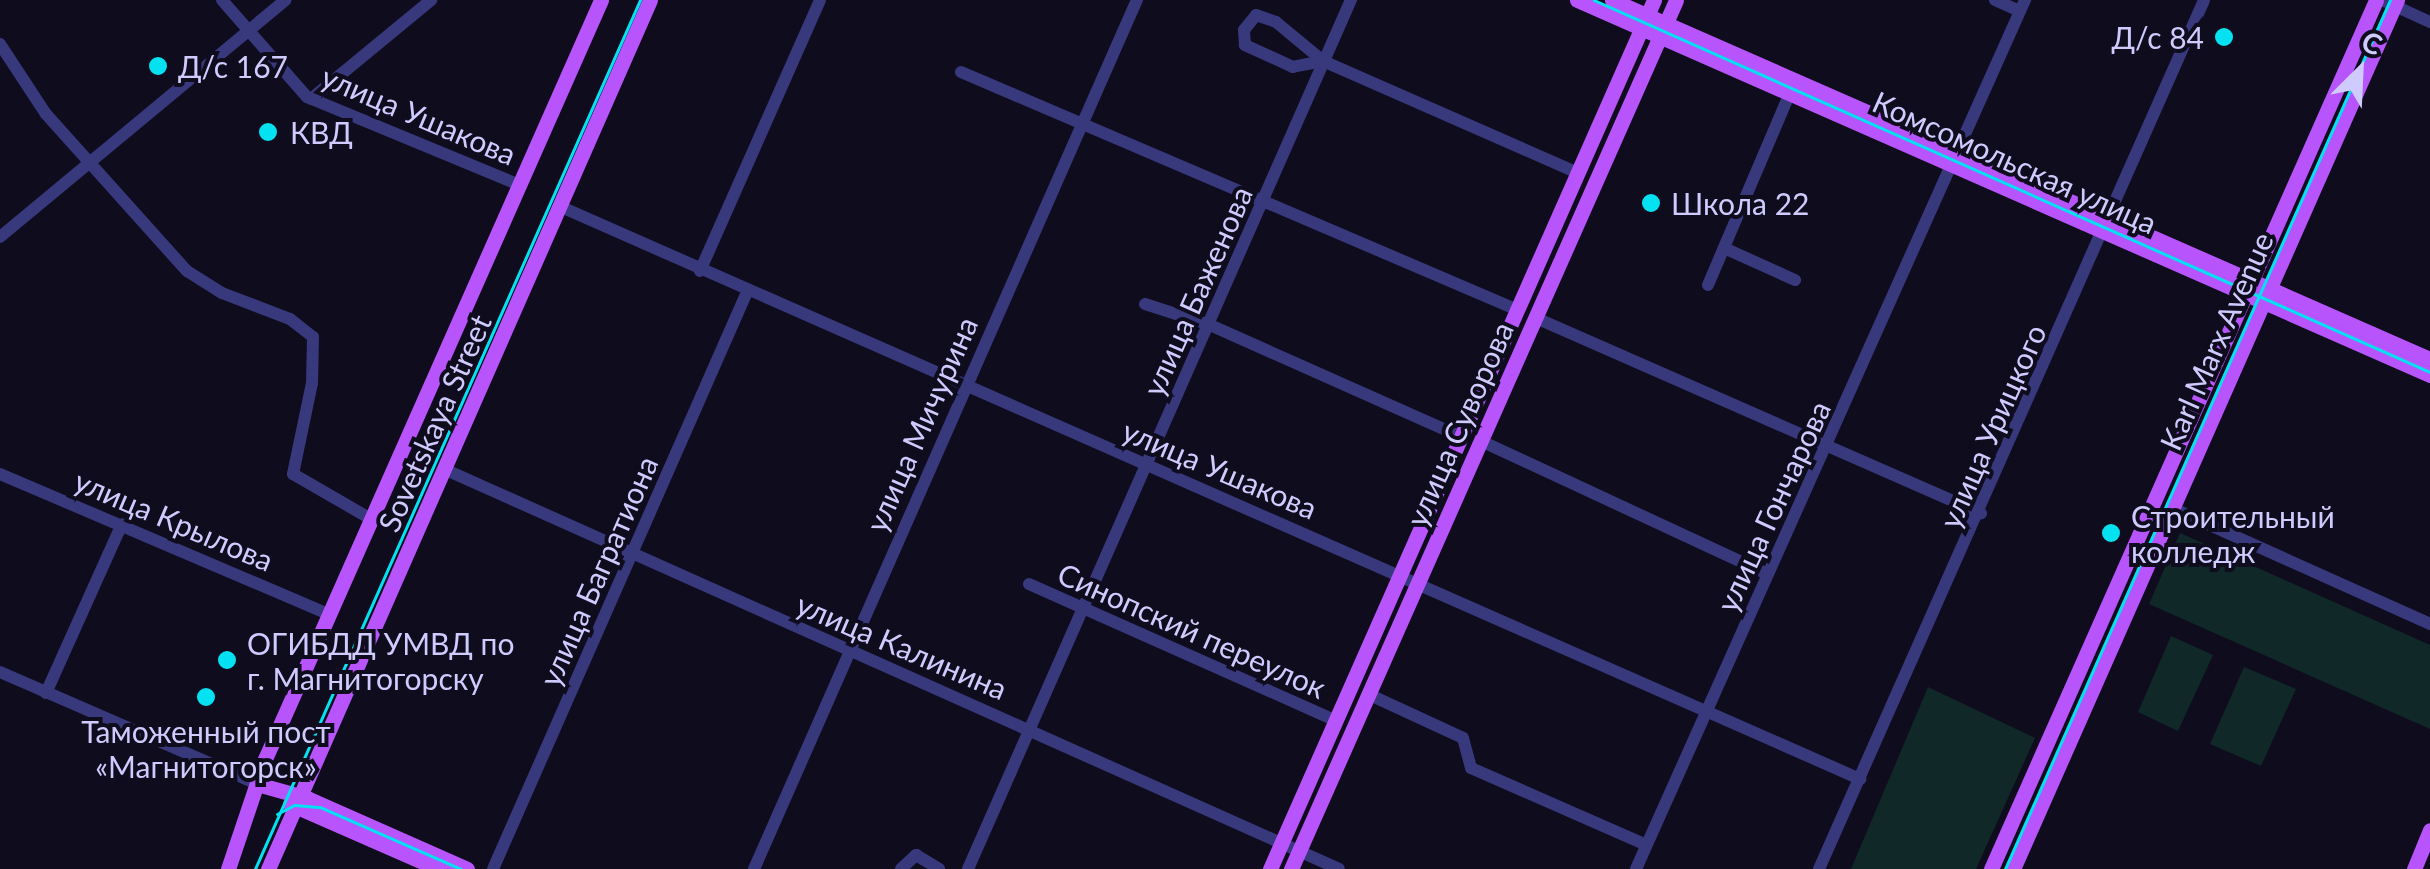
<!DOCTYPE html>
<html>
<head>
<meta charset="utf-8">
<style>
  body { margin:0 }
  #map { position:relative; width:2430px; height:869px; overflow:hidden; background:#0f0c1e; font-family:Lato,sans-serif }
  div>[style] { position:absolute }
  .green>* { inset:0; background:#102827 }
  .minor>* { height:12px; margin:-6px; padding:0 6px; transform-origin:6px; border-radius:6px; background:#38387d }
  .major>* { height:15px; margin:-7.5px; padding:0 7.5px; transform-origin:7.5px; border-radius:7.5px; background:#b754fc }
  .tram>* { height:2.5px; margin:-1.25px; padding:0 1.25px; transform-origin:1.25px; border-radius:1.25px; background:#04e2f1 }
  .dots>* { width:28px; height:28px; translate:-50% -50%; box-sizing:border-box; border:5px solid #0f0c1e; border-radius:50% }
  span { translate:-50% -50%; white-space:nowrap; text-align:center; line-height:1.15; -webkit-text-stroke:8px #0f0c1e; paint-order:stroke }
  .poi-label { font-size:30px; color:#cfcbfe }
  .right { translate:-100% -50%; text-align:right }
  .left { translate:0 -50%; text-align:left }
  .street-label { font-size:30px; color:#cfcbfe }
  .north { position:absolute; left:2310px; top:20px; width:100px; height:100px; -webkit-text-stroke:8px #0f0c1e; paint-order:stroke; rotate:24deg; font-size:28px; font-weight:700; line-height:40px; text-align:center; color:#cfcbfe }
  .north::after { content:''; display:block; margin:auto; width:35px; height:45px; background:#cfcbfe; clip-path:polygon(50% 0,100% 100%,50% 72%,0 100%) }
</style>
</head>
<body>
<div id="map">
  <div class="green">
    <i style="clip-path:polygon(2180px 533px,2430px 645px,2430px 729px,2149px 604px)"></i>
    <i style="clip-path:polygon(2171px 636px,2213px 655px,2178px 731px,2138px 712px)"></i>
    <i style="clip-path:polygon(2244px 667px,2296px 689px,2261px 766px,2210px 744px)"></i>
    <i style="clip-path:polygon(1928px 687px,2035px 738px,1976px 869px,1851px 869px)"></i>
  </div>
  <div class="minor">
    <i style="left:222px;top:0;width:129px;rotate:48.8deg"></i>
    <i style="left:307px;top:97px;width:230px;rotate:22.5deg"></i>
    <i style="left:1995px;top:0;width:27px;rotate:24deg"></i>
    <i style="left:2382px;top:0;width:53px;rotate:24.6deg"></i>
    <i style="left:0;top:44px;width:84px;rotate:56.7deg"></i>
    <i style="left:46px;top:114px;width:211px;rotate:48.1deg"></i>
    <i style="left:187px;top:271px;width:41px;rotate:32.2deg"></i>
    <i style="left:222px;top:293px;width:73px;rotate:20.9deg"></i>
    <i style="left:290px;top:319px;width:29px;rotate:38deg"></i>
    <i style="left:313px;top:337px;width:46px;rotate:91.2deg"></i>
    <i style="left:312px;top:383px;width:93px;rotate:101.8deg"></i>
    <i style="left:293px;top:474px;width:90px;rotate:30deg"></i>
    <i style="left:1323px;top:61px;width:31px;rotate:169deg"></i>
    <i style="left:1293px;top:67px;width:53px;rotate:-155.4deg"></i>
    <i style="left:1245px;top:45px;width:15px;rotate:-94deg"></i>
    <i style="left:1244px;top:30px;width:19px;rotate:-51deg"></i>
    <i style="left:1256px;top:15px;width:21px;rotate:19deg"></i>
    <i style="left:1276px;top:22px;width:61px;rotate:39.7deg"></i>
    <i style="left:1323px;top:61px;width:279px;rotate:23.7deg"></i>
    <i style="left:961px;top:72px;width:606px;rotate:23.14deg"></i>
    <i style="left:311px;top:99px;width:156px;rotate:-39.5deg"></i>
    <i style="left:1957px;top:152px;width:167px;rotate:-65.9deg"></i>
    <i style="left:559px;top:206px;width:1422px;rotate:23.77deg"></i>
    <i style="left:0;top:237px;width:371px;rotate:-39.7deg"></i>
    <i style="left:1724px;top:248px;width:78px;rotate:24.3deg"></i>
    <i style="left:700px;top:271px;width:296px;rotate:-66.1deg"></i>
    <i style="left:1708px;top:285px;width:209px;rotate:-66.9deg"></i>
    <i style="left:1145px;top:304px;width:68px;rotate:17.9deg"></i>
    <i style="left:1210px;top:325px;width:276px;rotate:24deg"></i>
    <i style="left:1536px;top:318px;width:486px;rotate:23.7deg"></i>
    <i style="left:1481px;top:441px;width:314px;rotate:24.9deg"></i>
    <i style="left:444px;top:469px;width:980px;rotate:24.08deg"></i>
    <i style="left:0;top:474px;width:358px;rotate:23.1deg"></i>
    <i style="left:2172px;top:508px;width:283px;rotate:24.2deg"></i>
    <i style="left:1029px;top:584px;width:336px;rotate:24deg"></i>
    <i style="left:0;top:672px;width:280px;rotate:23.5deg"></i>
    <i style="left:46px;top:693px;width:185px;rotate:-65.8deg"></i>
    <i style="left:1370px;top:695px;width:102px;rotate:24.8deg"></i>
    <i style="left:1463px;top:738px;width:31px;rotate:75deg"></i>
    <i style="left:1471px;top:768px;width:191px;rotate:23.7deg"></i>
    <i style="left:493px;top:869px;width:630px;rotate:-66.24deg"></i>
    <i style="left:754px;top:869px;width:950px;rotate:-66.22deg"></i>
    <i style="left:901px;top:869px;width:21px;rotate:-43deg"></i>
    <i style="left:916px;top:855px;width:27px;rotate:31deg"></i>
    <i style="left:968px;top:869px;width:950px;rotate:-66.22deg"></i>
    <i style="left:1636px;top:869px;width:773px;rotate:-65.89deg"></i>
    <i style="left:1819px;top:869px;width:950px;rotate:-66.1deg"></i>
  </div>
  <div class="major">
    <i style="left:1577px;top:0;width:932px;rotate:23.73deg"></i>
    <i style="left:1612px;top:0;width:893px;rotate:23.7deg"></i>
    <i style="left:257px;top:784px;width:52px;rotate:15.6deg"></i>
    <i style="left:307px;top:798px;width:175px;rotate:23.9deg"></i>
    <i style="left:290px;top:804px;width:163px;rotate:23.6deg"></i>
    <i style="left:228px;top:869px;width:116px;rotate:-71.4deg"></i>
    <i style="left:265px;top:759px;width:830px;rotate:-66.12deg"></i>
    <i style="left:268px;top:869px;width:949px;rotate:-66.27deg"></i>
    <i style="left:1270px;top:869px;width:950px;rotate:-66.16deg"></i>
    <i style="left:1291px;top:869px;width:950px;rotate:-66.1deg"></i>
    <i style="left:1991px;top:869px;width:950px;rotate:-66.1deg"></i>
    <i style="left:2013px;top:869px;width:950px;rotate:-66.16deg"></i>
    <i style="left:2414px;top:869px;width:42px;rotate:-67.7deg"></i>
  </div>
  <div class="tram">
    <i style="left:1594px;top:0;width:915px;rotate:23.99deg"></i>
    <i style="left:277px;top:814px;width:20px;rotate:-27deg"></i>
    <i style="left:295px;top:805px;width:25px;rotate:5deg"></i>
    <i style="left:320px;top:807px;width:154px;rotate:23.7deg"></i>
    <i style="left:255px;top:869px;width:950px;rotate:-66.1deg"></i>
    <i style="left:2005px;top:869px;width:950px;rotate:-66.1deg"></i>
  </div>
  <div class="dots">
    <i style="left:2224px;top:37px;background:#04e2f1"></i>
    <i style="left:158px;top:66px;background:#04e2f1"></i>
    <i style="left:268px;top:132px;background:#04e2f1"></i>
    <i style="left:1651px;top:203px;background:#04e2f1"></i>
    <i style="left:2111px;top:533px;background:#04e2f1"></i>
    <i style="left:227px;top:660px;background:#04e2f1"></i>
    <i style="left:206px;top:697px;background:#04e2f1"></i>
  </div>
  <div class="poi-label">
    <span class="right" style="left:2204px;top:37px">Д/с 84</span>
    <span class="left" style="left:178px;top:66px">Д/с 167</span>
    <span class="left" style="left:290px;top:132px">КВД</span>
    <span class="left" style="left:1671px;top:203px">Школа 22</span>
    <span class="left" style="left:2131px;top:533px">Строительный<br>колледж</span>
    <span class="left" style="left:247px;top:660px">ОГИБДД УМВД по<br>г. Магнитогорску</span>
    <span style="left:206px;top:748px">Таможенный пост<br>«Магнитогорск»</span>
  </div>
  <div class="street-label">
    <span style="left:419px;top:115px;rotate:23deg">улица Ушакова</span>
    <span style="left:2015px;top:162px;rotate:24deg">Комсомольская улица</span>
    <span style="left:1197px;top:291px;rotate:-66deg">улица Баженова</span>
    <span style="left:2216px;top:341px;rotate:-66deg">Karl Marx Avenue</span>
    <span style="left:434px;top:423px;rotate:-66deg">Sovetskaya Street</span>
    <span style="left:921px;top:424px;rotate:-66deg">улица Мичурина</span>
    <span style="left:1459px;top:424px;rotate:-66deg">улица Суворова</span>
    <span style="left:1992px;top:426px;rotate:-66deg">улица Урицкого</span>
    <span style="left:1220px;top:469px;rotate:23deg">улица Ушакова</span>
    <span style="left:1773px;top:506px;rotate:-65deg">улица Гончарова</span>
    <span style="left:174px;top:520px;rotate:23deg">улица Крылова</span>
    <span style="left:598px;top:571px;rotate:-66deg">улица Багратиона</span>
    <span style="left:1192px;top:630px;rotate:24deg">Синопский переулок</span>
    <span style="left:902px;top:646px;rotate:23deg">улица Калинина</span>
  </div>
  <div class="north">С</div>
</div>
</body>
</html>
